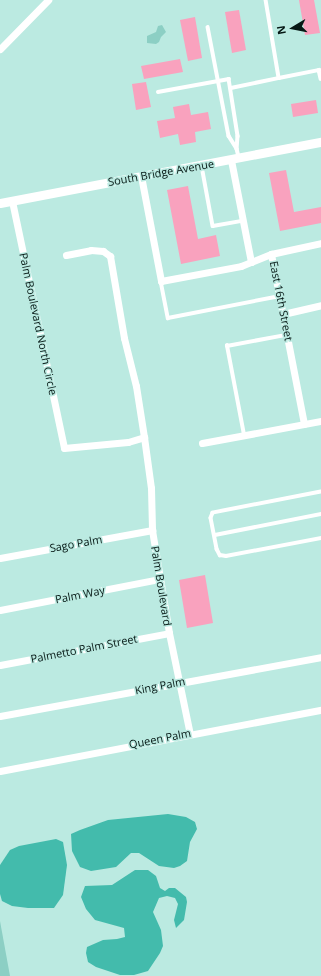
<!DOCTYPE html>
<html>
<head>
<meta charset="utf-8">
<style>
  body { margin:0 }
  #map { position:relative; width:321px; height:976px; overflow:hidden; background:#bbeae1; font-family:"Open Sans",sans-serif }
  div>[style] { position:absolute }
  .green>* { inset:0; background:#8ccfc4 }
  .water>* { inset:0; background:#43bbac }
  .building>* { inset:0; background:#f9a2be }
  .service>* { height:3.5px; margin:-1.75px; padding:0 1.75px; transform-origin:1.75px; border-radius:1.75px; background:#fff }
  .minor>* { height:7px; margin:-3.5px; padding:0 3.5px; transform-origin:3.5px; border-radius:3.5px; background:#fff }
  .tertiary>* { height:9px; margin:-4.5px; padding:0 4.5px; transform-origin:4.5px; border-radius:4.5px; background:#fff }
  span { translate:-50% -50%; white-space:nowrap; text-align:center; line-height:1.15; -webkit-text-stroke:3px #bbeae1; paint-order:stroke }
  .street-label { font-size:11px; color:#061815 }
  .north { position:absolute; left:273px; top:8px; width:40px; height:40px; -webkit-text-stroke:3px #bbeae1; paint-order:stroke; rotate:260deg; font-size:11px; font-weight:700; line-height:16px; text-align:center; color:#061815 }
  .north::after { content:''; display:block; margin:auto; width:14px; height:18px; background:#061815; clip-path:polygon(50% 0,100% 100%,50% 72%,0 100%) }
</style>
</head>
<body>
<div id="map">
  <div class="green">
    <i style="clip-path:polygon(162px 25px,166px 32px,161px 37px,159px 42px,156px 44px,147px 43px,147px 36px,156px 32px,158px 26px)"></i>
    <i style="clip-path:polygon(0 921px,10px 976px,0 976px)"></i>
  </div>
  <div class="water">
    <i style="clip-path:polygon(168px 814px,186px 817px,195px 822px,197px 829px,190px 842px,187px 861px,180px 866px,174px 868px,159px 866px,139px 853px,131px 853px,116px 867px,91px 871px,80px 867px,72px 851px,71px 834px,80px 830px,108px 820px)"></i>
    <i style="clip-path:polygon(56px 839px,63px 842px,67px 865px,63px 895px,54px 908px,28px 908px,12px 906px,2px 901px,0 894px,0 865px,10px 850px,19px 846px)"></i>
    <i style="clip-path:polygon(135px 870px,148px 870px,156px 876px,160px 888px,165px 891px,169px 888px,175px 888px,186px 897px,187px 902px,184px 920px,176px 928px,174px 920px,178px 904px,175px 898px,167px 896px,159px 898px,153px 912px,161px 930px,163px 946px,160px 953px,148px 971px,134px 975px,120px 975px,96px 967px,88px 962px,86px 953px,87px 947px,103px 940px,117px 939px,125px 937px,124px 928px,95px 920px,86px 909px,81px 897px,85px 886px,112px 885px)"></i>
  </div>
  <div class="building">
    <i style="clip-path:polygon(299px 0,314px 0,320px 33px,305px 35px)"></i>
    <i style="clip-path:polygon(239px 10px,246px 50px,232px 53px,225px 12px)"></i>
    <i style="clip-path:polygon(195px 17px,202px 58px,188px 61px,180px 20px)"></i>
    <i style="clip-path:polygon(180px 59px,183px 72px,144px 79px,141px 66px)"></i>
    <i style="clip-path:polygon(146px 82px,151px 107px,136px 110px,132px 84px)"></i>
    <i style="clip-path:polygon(316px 100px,318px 113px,293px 117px,291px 104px)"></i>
    <i style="clip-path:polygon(189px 104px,191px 115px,208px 112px,211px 129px,195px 132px,196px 142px,180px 145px,178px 134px,160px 138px,157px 121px,175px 118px,173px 107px)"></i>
    <i style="clip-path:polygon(286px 170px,294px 212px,321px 207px,321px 223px,280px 231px,269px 173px)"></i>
    <i style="clip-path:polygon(188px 186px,198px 239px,216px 235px,220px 256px,181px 264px,167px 190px)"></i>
    <i style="clip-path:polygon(205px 575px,213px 623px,187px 628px,179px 580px)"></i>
  </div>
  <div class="service">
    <i style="left:266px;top:0;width:79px;rotate:80.5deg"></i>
    <i style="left:279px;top:78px;width:41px;rotate:-11.3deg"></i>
    <i style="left:319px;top:70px;width:9px;rotate:77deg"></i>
    <i style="left:208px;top:27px;width:111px;rotate:79.1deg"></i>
    <i style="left:229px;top:136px;width:15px;rotate:58deg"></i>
    <i style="left:237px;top:149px;width:8px;rotate:76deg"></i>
    <i style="left:231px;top:88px;width:49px;rotate:-11.8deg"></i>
    <i style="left:158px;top:92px;width:72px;rotate:-10.4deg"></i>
    <i style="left:229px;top:79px;width:58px;rotate:81deg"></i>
    <i style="left:238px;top:136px;width:13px;rotate:94deg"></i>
    <i style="left:202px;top:166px;width:61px;rotate:79.6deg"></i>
    <i style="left:213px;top:226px;width:29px;rotate:-10deg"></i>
    <i style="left:161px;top:281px;width:38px;rotate:79deg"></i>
    <i style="left:168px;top:318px;width:114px;rotate:-11.1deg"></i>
    <i style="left:244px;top:435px;width:91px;rotate:-100.8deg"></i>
    <i style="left:227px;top:346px;width:60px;rotate:-10.6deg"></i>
    <i style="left:321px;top:492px;width:110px;rotate:169deg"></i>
    <i style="left:213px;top:513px;width:5px;rotate:112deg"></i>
    <i style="left:211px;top:518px;width:32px;rotate:79deg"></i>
    <i style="left:217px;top:549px;width:7px;rotate:63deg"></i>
    <i style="left:220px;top:555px;width:6px;rotate:9deg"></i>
    <i style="left:226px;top:556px;width:97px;rotate:-10.7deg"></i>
    <i style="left:215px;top:535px;width:108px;rotate:-11.2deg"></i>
  </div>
  <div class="minor">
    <i style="left:0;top:49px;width:69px;rotate:-45.6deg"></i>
    <i style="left:231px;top:160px;width:104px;rotate:78.9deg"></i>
    <i style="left:251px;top:262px;width:22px;rotate:-22deg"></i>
    <i style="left:271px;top:254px;width:173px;rotate:79deg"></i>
    <i style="left:141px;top:176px;width:107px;rotate:79.2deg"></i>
    <i style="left:161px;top:281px;width:81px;rotate:-10.6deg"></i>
    <i style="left:241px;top:266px;width:11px;rotate:-22deg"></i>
    <i style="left:12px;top:201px;width:252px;rotate:78.1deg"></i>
    <i style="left:64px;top:448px;width:64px;rotate:-5.4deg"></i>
    <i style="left:128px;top:442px;width:17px;rotate:-17deg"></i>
    <i style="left:271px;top:254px;width:51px;rotate:-12.4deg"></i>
    <i style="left:66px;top:255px;width:25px;rotate:-11deg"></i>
    <i style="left:91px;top:250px;width:12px;rotate:5deg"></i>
    <i style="left:103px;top:251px;width:9px;rotate:36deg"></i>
    <i style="left:110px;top:256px;width:83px;rotate:80.3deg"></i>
    <i style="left:124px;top:338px;width:49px;rotate:76deg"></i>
    <i style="left:136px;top:386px;width:52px;rotate:81.1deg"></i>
    <i style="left:144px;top:437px;width:51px;rotate:82.2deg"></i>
    <i style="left:151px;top:488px;width:42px;rotate:88.6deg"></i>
    <i style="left:152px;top:530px;width:104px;rotate:80.6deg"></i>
    <i style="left:169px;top:633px;width:103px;rotate:78.3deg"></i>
    <i style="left:283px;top:314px;width:39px;rotate:-13deg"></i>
    <i style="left:202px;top:443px;width:121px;rotate:-10.5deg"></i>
    <i style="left:0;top:558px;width:155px;rotate:-10.4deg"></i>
    <i style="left:0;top:610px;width:163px;rotate:-11deg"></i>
    <i style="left:0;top:665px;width:172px;rotate:-10.7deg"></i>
    <i style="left:0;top:716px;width:326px;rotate:-10.4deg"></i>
    <i style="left:0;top:771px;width:327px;rotate:-10.8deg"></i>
  </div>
  <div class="tertiary">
    <i style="left:0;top:203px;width:327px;rotate:-10.8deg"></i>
  </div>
  <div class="street-label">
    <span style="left:161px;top:173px;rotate:-10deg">South Bridge Avenue</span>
    <span style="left:281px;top:301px;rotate:79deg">East 16th Street</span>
    <span style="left:38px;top:324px;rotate:78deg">Palm Boulevard North Circle</span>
    <span style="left:76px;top:544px;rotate:-10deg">Sago Palm</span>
    <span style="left:161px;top:586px;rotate:81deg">Palm Boulevard</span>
    <span style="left:80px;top:595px;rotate:-11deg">Palm Way</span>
    <span style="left:84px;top:649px;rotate:-11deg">Palmetto Palm Street</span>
    <span style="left:160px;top:686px;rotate:-11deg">King Palm</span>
    <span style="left:160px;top:739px;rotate:-11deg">Queen Palm</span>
  </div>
  <div class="north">N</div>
</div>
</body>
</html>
